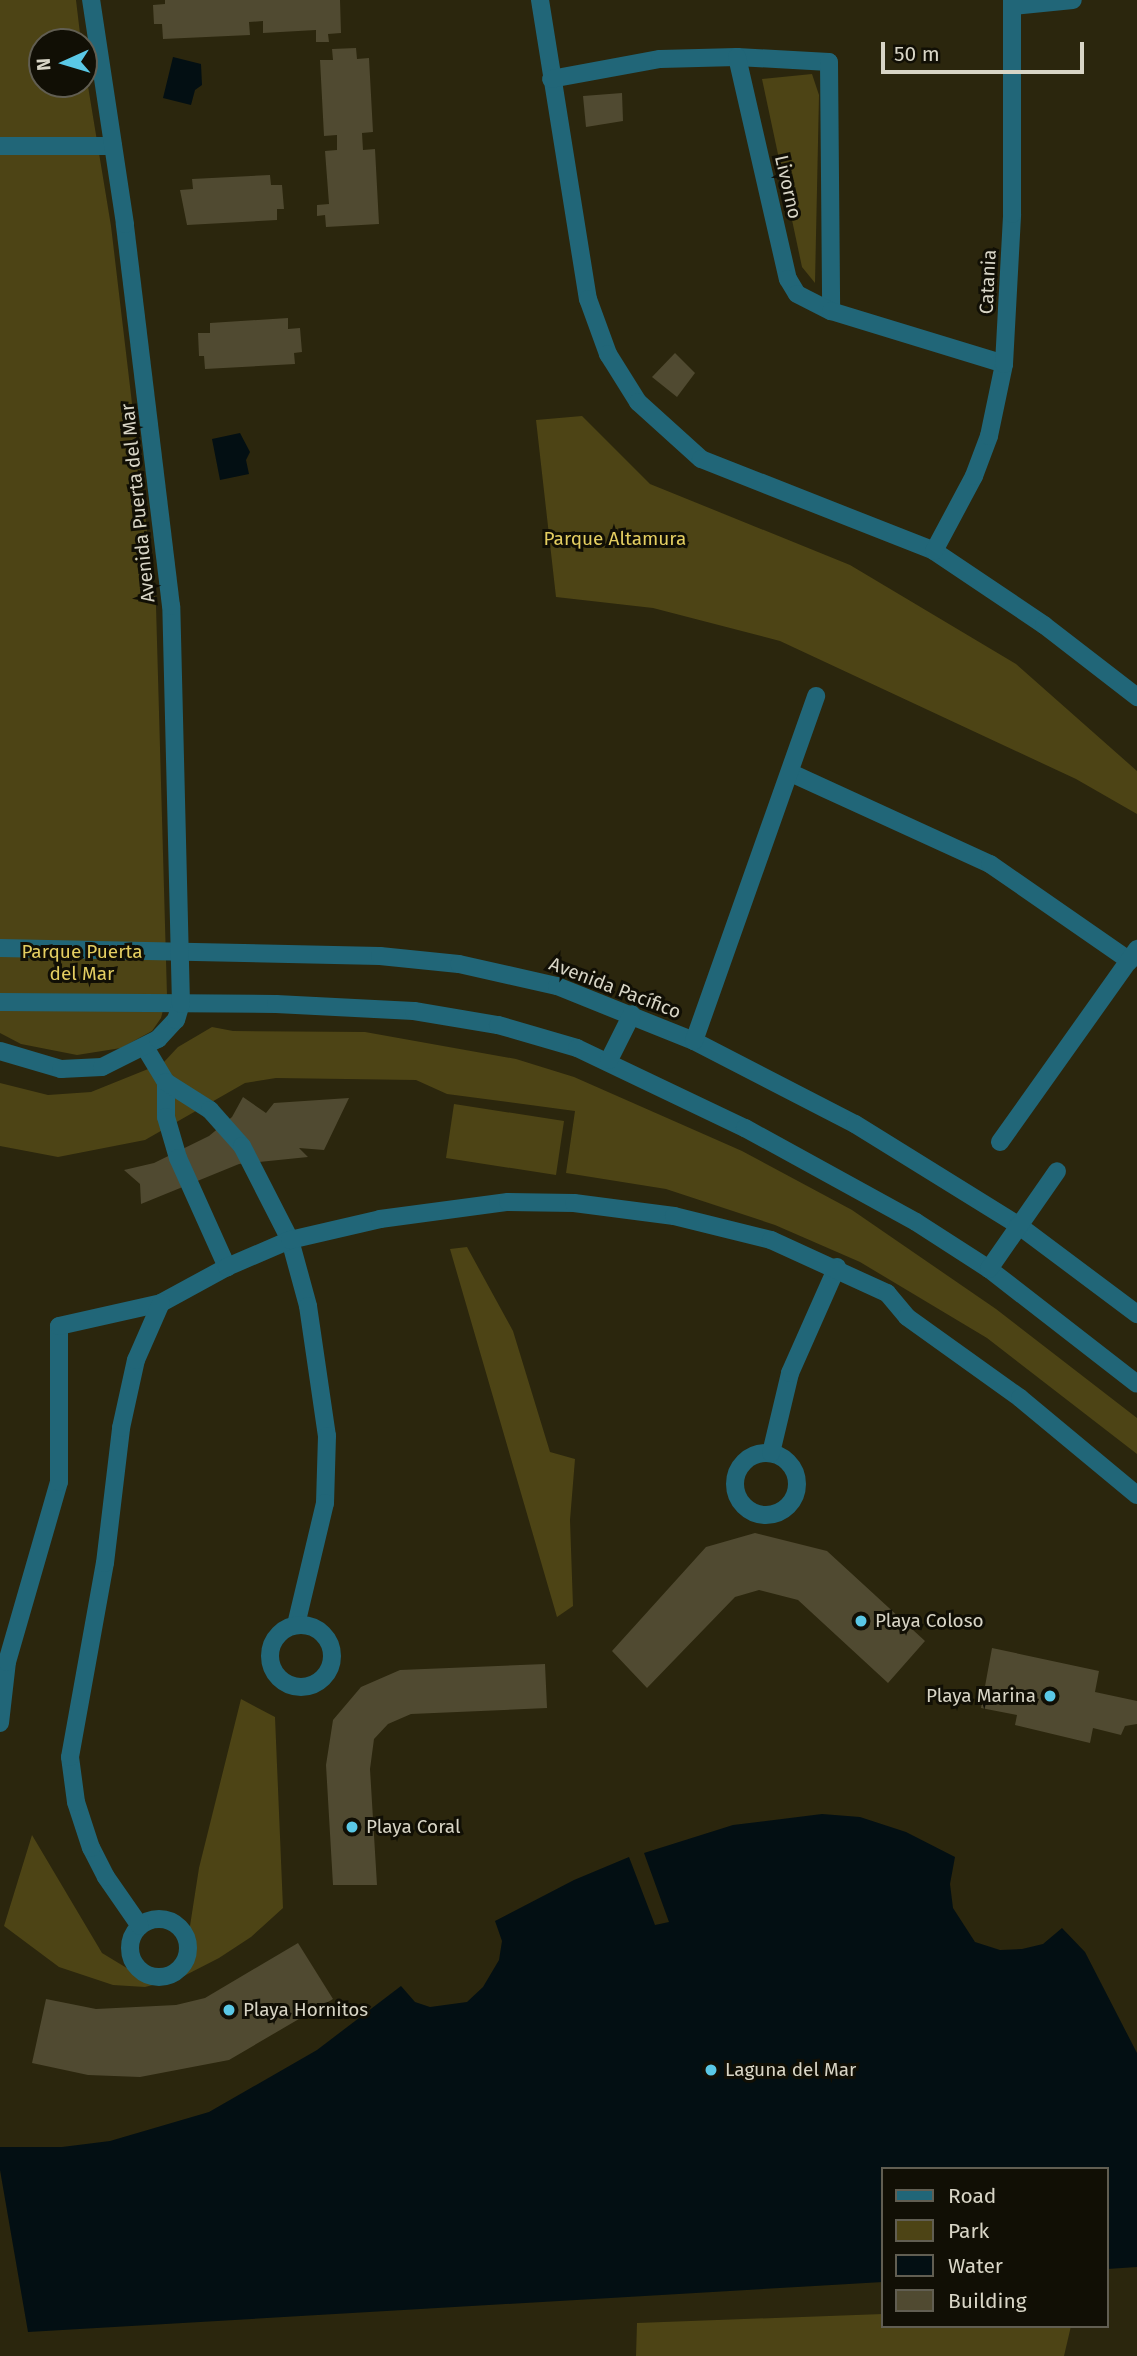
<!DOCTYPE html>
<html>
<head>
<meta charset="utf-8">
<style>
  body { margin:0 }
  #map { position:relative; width:1137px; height:2356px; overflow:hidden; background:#2b260d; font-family:"Fira Sans",sans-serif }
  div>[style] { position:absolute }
  .green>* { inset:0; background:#4d4415 }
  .water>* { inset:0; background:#030f13 }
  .building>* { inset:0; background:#504a31 }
  .minor>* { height:18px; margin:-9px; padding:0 9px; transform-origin:9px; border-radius:9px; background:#216678 }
  .minor>.ring { margin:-9px; padding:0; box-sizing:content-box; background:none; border:18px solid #216678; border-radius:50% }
  .dots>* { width:19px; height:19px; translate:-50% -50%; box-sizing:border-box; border:4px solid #110f05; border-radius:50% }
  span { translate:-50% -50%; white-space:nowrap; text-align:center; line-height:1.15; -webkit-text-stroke:6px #110f05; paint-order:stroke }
  .street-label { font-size:19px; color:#d8d5c6 }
  .park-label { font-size:19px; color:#e4ce61 }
  .poi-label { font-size:19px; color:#d8d5c6 }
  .left { translate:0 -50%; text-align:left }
  .right { translate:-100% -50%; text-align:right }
  .legend { position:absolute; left:881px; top:2167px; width:228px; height:161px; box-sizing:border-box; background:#110f05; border:2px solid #615e52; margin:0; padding:9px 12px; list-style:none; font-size:21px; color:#d8d5c6 }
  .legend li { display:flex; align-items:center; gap:14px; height:35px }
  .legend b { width:35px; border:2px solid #615e52 }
  .north { position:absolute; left:28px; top:28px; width:70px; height:70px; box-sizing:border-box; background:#110f05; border:2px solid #615e52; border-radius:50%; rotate:266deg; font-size:19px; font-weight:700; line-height:28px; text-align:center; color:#d8d5c6 }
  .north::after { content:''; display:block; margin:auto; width:24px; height:32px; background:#5ac8e6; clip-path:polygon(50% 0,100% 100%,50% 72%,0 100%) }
  .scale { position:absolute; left:881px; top:42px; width:203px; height:32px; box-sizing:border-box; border:4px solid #d8d5c6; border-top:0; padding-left:9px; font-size:21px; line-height:24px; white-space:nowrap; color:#d8d5c6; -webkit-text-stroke:5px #110f05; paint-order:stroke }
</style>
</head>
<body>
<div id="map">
  <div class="green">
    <i style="clip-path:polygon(0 0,76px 0,81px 42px,42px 42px,42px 84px,84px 84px,84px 62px,111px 226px,156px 606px,167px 995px,161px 1018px,152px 1031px,121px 1048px,77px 1055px,21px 1044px,0 1033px)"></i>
    <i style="clip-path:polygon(812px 74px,819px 95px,815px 283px,802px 267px,762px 79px)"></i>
    <i style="clip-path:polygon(582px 416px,650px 484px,850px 565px,1016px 664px,1137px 771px,1137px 814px,1076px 779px,780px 641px,653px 608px,556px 597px,536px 420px)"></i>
    <i style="clip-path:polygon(212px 1027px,233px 1031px,365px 1032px,516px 1059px,574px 1077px,742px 1151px,852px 1210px,996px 1309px,1137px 1418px,1137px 1454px,987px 1338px,860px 1262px,775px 1225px,666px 1189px,566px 1173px,575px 1111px,447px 1094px,416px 1080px,276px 1078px,245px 1083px,145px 1140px,58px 1157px,0 1146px,0 1083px,48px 1095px,91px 1092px,163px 1063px,178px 1047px)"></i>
    <i style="clip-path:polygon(454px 1104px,564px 1121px,556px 1175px,446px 1158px)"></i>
    <i style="clip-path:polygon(467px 1247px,513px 1331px,550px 1452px,575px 1459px,570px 1520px,573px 1606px,557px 1617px,450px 1249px)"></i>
    <i style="clip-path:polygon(241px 1699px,275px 1717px,283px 1908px,251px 1937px,219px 1958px,180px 1978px,145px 1987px,113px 1985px,59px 1967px,4px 1926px,32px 1835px,102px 1953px,135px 1973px,165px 1971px,185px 1958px,199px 1868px)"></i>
    <i style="clip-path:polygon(883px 2314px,883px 2326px,1071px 2326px,1064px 2356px,636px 2356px,637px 2323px)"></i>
  </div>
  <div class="water">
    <i style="clip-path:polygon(173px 57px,201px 64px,202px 85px,195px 90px,191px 105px,163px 98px)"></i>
    <i style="clip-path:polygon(240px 433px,250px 452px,246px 460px,249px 474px,220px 480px,212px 439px)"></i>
    <i style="clip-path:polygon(822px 1814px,860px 1817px,906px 1832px,955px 1857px,950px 1884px,953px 1908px,975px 1942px,1000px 1950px,1022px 1949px,1043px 1944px,1062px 1928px,1085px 1952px,1137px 2053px,1137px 2267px,1107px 2269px,1107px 2169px,883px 2169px,883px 2282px,28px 2332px,0 2170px,0 2147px,62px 2147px,110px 2141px,209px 2112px,317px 2050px,401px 1986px,415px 2002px,430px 2007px,467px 2002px,483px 1987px,499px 1960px,502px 1941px,495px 1921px,574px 1880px,629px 1857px,655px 1925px,669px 1922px,644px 1853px,733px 1825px)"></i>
  </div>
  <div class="building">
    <i style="clip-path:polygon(165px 0,340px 0,341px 33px,328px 34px,329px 42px,316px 42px,316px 30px,263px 33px,263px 21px,249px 22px,250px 35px,163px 39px,162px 24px,154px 24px,153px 5px,165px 4px)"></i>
    <i style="clip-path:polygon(356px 48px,357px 59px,369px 58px,373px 132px,362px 133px,363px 150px,375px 149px,379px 224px,326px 227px,325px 215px,317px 216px,317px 205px,329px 204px,325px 151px,337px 150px,337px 135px,324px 136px,320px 60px,333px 60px,332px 49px)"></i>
    <i style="clip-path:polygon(622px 93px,623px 121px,586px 127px,583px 96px)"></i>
    <i style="clip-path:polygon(270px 175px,271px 185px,282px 185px,284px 209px,277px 209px,277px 220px,187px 225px,180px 190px,193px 189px,192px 179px)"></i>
    <i style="clip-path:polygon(288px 318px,288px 329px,300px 328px,302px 352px,294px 353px,295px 364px,205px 369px,204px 356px,199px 356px,198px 333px,210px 333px,210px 323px)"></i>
    <i style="clip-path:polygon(675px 353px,695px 373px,677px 397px,652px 377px)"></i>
    <i style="clip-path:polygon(243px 1097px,266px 1113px,274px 1103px,349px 1098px,324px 1150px,299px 1148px,308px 1157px,239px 1164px,141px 1204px,140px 1184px,124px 1170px,154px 1163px,209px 1136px,232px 1117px)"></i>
    <i style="clip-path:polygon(755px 1533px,827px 1551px,925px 1641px,888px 1683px,798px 1600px,759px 1590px,735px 1597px,647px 1688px,612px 1651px,706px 1547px)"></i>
    <i style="clip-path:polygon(992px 1648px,1099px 1671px,1095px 1692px,1137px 1701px,1137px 1724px,1125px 1726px,1121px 1735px,1093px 1728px,1090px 1743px,1015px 1725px,1017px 1715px,981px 1708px)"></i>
    <i style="clip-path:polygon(545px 1664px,547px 1708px,411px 1714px,388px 1724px,374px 1739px,370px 1769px,377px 1885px,333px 1885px,326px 1765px,333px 1720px,361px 1687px,400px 1670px)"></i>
    <i style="clip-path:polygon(298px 1943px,333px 1999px,229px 2060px,140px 2077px,88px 2075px,32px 2063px,46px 1999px,96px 2009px,176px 2005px,205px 1998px)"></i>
  </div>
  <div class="minor">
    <i style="left:540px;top:0;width:303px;rotate:80.9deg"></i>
    <i style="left:588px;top:299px;width:59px;rotate:70deg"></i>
    <i style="left:608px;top:354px;width:57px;rotate:58deg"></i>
    <i style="left:638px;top:402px;width:85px;rotate:42.1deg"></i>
    <i style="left:701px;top:459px;width:251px;rotate:21.5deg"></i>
    <i style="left:934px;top:551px;width:133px;rotate:33.9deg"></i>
    <i style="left:1044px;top:625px;width:118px;rotate:37.7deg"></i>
    <i style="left:1012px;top:6px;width:61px;rotate:-5.6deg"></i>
    <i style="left:737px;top:57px;width:92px;rotate:3.1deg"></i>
    <i style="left:829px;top:62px;width:249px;rotate:89.5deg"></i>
    <i style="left:551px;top:79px;width:111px;rotate:-10.4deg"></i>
    <i style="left:660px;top:59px;width:77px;rotate:-1.5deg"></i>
    <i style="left:737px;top:57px;width:228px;rotate:77.1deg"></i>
    <i style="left:788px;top:279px;width:17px;rotate:59deg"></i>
    <i style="left:797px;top:294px;width:38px;rotate:27deg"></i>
    <i style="left:831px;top:311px;width:181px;rotate:17deg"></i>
    <i style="left:0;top:146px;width:113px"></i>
    <i style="left:934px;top:551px;width:85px;rotate:-61.9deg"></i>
    <i style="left:974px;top:476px;width:43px;rotate:-69.4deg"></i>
    <i style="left:989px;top:436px;width:74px;rotate:-78.2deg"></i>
    <i style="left:1004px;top:364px;width:150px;rotate:-86.9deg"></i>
    <i style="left:1012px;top:214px;width:214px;rotate:-90deg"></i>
    <i style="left:791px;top:773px;width:219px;rotate:24.6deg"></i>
    <i style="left:990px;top:864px;width:170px;rotate:34.7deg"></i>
    <i style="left:0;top:948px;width:380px;rotate:1.2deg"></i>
    <i style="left:380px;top:956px;width:79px;rotate:5.8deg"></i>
    <i style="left:459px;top:964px;width:100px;rotate:12.7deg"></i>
    <i style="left:557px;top:986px;width:148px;rotate:21.9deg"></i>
    <i style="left:694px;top:1041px;width:181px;rotate:27.3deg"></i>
    <i style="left:855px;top:1124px;width:192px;rotate:31.8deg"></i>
    <i style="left:1018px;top:1225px;width:149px;rotate:36.8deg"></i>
    <i style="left:0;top:1002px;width:276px;rotate:0.4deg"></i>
    <i style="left:276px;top:1004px;width:138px;rotate:2.9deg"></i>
    <i style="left:414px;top:1011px;width:85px;rotate:9.5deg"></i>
    <i style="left:498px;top:1025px;width:82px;rotate:16.2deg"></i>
    <i style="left:577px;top:1048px;width:186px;rotate:25.5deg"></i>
    <i style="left:745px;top:1128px;width:195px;rotate:28.8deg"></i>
    <i style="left:916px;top:1222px;width:87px;rotate:32.8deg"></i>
    <i style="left:989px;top:1269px;width:187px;rotate:37.8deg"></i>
    <i style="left:694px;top:1041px;width:366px;rotate:-70.5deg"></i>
    <i style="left:146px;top:1049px;width:39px;rotate:59deg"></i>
    <i style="left:166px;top:1082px;width:35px;rotate:90deg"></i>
    <i style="left:166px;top:1117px;width:43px;rotate:73.7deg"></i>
    <i style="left:178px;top:1158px;width:120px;rotate:65.8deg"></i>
    <i style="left:0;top:1051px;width:64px;rotate:16.4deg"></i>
    <i style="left:61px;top:1069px;width:41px;rotate:-2.8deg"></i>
    <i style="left:102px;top:1067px;width:63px;rotate:-26.6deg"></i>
    <i style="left:158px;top:1039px;width:26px;rotate:-47deg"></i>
    <i style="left:176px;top:1020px;width:17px;rotate:-73deg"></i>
    <i style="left:181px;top:1004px;width:398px;rotate:-91.4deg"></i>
    <i style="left:171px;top:606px;width:385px;rotate:-96.9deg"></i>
    <i style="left:125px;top:224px;width:227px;rotate:-98.6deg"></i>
    <i style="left:609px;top:1060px;width:51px;rotate:-63.4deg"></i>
    <i style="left:166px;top:1082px;width:52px;rotate:32.5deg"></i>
    <i style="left:210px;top:1110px;width:48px;rotate:48.4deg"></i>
    <i style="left:242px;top:1146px;width:106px;rotate:62.9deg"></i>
    <i style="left:290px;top:1240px;width:68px;rotate:74.7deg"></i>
    <i style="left:308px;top:1306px;width:131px;rotate:81.7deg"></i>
    <i style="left:327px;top:1436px;width:67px;rotate:91.7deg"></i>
    <i style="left:325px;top:1503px;width:125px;rotate:103.4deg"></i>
    <i style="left:1000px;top:1142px;width:237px;rotate:-54.6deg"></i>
    <i style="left:989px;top:1269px;width:119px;rotate:-55.2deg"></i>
    <i class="ring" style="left:735px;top:1453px;width:44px;height:44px"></i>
    <i style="left:771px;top:1453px;width:82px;rotate:-76.6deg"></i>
    <i style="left:790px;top:1373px;width:116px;rotate:-66.1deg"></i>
    <i class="ring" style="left:270px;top:1625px;width:44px;height:44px"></i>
    <i style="left:0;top:1723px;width:61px;rotate:-83.5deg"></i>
    <i style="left:7px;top:1662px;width:187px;rotate:-73.9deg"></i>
    <i style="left:59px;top:1482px;width:156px;rotate:-90deg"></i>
    <i style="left:59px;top:1326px;width:105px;rotate:-12.7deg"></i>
    <i style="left:161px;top:1303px;width:75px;rotate:-28.6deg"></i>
    <i style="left:227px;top:1267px;width:69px;rotate:-23.2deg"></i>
    <i style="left:290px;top:1240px;width:92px;rotate:-13.1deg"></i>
    <i style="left:380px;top:1219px;width:129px;rotate:-7.6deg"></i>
    <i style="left:508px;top:1202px;width:66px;rotate:0.9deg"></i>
    <i style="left:574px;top:1203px;width:101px;rotate:7.4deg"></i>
    <i style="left:674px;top:1216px;width:100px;rotate:13.9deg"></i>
    <i style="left:771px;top:1240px;width:128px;rotate:24.6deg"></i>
    <i style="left:887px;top:1293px;width:31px;rotate:50deg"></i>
    <i style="left:907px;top:1317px;width:139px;rotate:35.6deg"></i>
    <i style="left:1020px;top:1398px;width:152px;rotate:39.7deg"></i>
    <i class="ring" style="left:130px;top:1919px;width:40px;height:40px"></i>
    <i style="left:140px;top:1926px;width:60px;rotate:-124.8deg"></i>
    <i style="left:106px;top:1877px;width:33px;rotate:-117deg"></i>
    <i style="left:91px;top:1848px;width:48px;rotate:-108.1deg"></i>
    <i style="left:76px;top:1802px;width:45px;rotate:-97.6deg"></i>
    <i style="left:70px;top:1757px;width:197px;rotate:-79.8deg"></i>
    <i style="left:105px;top:1563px;width:136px;rotate:-83.2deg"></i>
    <i style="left:121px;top:1428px;width:70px;rotate:-77.6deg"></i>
    <i style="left:136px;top:1360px;width:62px;rotate:-66.3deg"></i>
  </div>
  <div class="dots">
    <i style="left:861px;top:1621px;background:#5ac8e6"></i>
    <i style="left:1050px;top:1696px;background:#5ac8e6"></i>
    <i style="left:352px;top:1827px;background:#5ac8e6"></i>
    <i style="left:229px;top:2010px;background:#5ac8e6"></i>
    <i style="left:711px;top:2070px;background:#5ac8e6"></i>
  </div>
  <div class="street-label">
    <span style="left:788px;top:187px;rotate:77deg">Livorno</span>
    <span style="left:988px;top:282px;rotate:-87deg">Catania</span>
    <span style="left:138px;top:503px;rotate:-96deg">Avenida Puerta del Mar</span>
    <span style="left:615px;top:988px;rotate:21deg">Avenida Pacífico</span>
  </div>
  <div class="park-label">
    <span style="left:615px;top:539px">Parque Altamura</span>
    <span style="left:82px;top:963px">Parque Puerta<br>del Mar</span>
  </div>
  <div class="poi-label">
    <span class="left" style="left:875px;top:1621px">Playa Coloso</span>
    <span class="right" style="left:1036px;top:1696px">Playa Marina</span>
    <span class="left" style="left:366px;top:1827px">Playa Coral</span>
    <span class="left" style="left:243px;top:2010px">Playa Hornitos</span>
    <span class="left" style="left:725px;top:2070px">Laguna del Mar</span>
  </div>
  <ul class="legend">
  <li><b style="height:9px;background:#216678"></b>Road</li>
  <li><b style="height:19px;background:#4d4415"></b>Park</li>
  <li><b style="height:19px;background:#030f13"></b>Water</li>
  <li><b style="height:19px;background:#504a31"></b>Building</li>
  </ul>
  <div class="north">N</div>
  <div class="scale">50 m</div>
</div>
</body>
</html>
